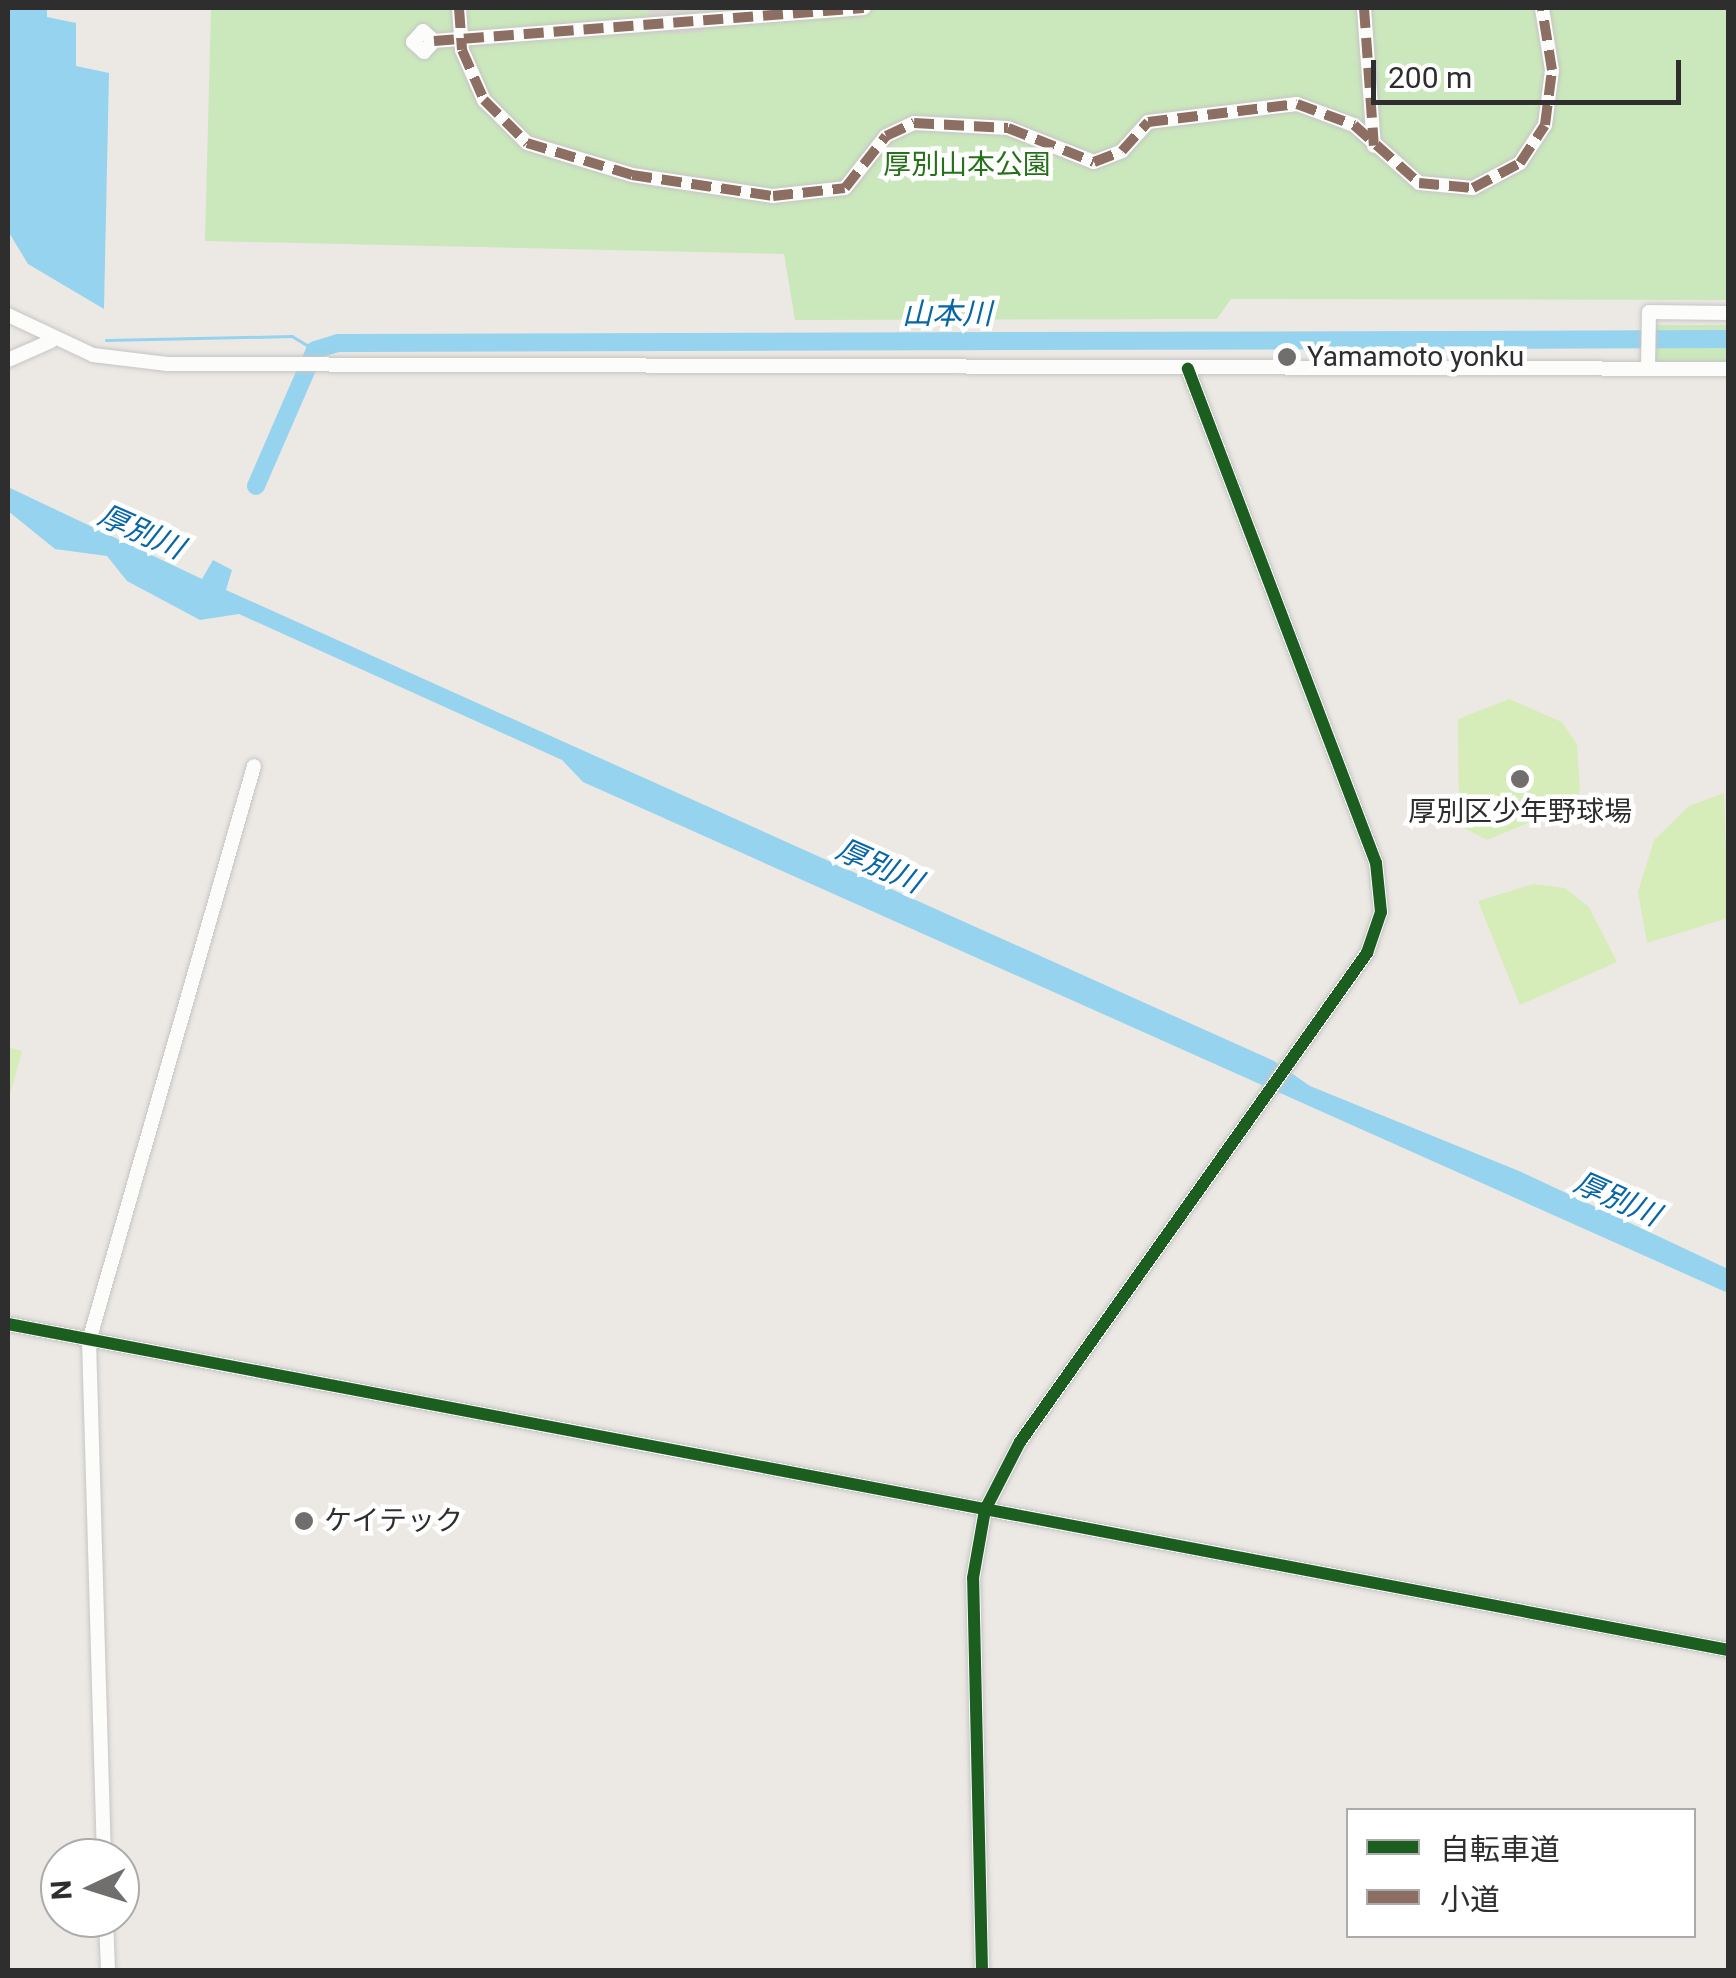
<!DOCTYPE html>
<html>
<head>
<meta charset="utf-8">
<style>
  body { margin:0 }
  #map { position:relative; width:1736px; height:1978px; overflow:hidden; background:#ece9e4; font-family:Roboto,"Noto Sans JP",sans-serif }
  div>[style] { position:absolute }
  .green>* { inset:0; background:#cbe8bc }
  .pitch>* { inset:0; background:#d6ecb9 }
  .plaza>* { inset:0; background:#dad7d2 }
  .water>* { inset:0; background:#95d3ef }
  .stream>* { height:2.5px; margin:-1.25px; padding:0 1.25px; transform-origin:1.25px; border-radius:1.25px; background:#95d3ef }
  .river>* { height:18px; margin:-9px; padding:0 9px; transform-origin:9px; border-radius:9px; background:#95d3ef }
  .roads { filter:drop-shadow(0 0 2px #c5c5c5) drop-shadow(0 0 2px #c5c5c5) }
  .minor>* { height:14px; margin:-7px; padding:0 7px; transform-origin:7px; border-radius:7px; background:#fcfcfb }
  .quiet>* { height:10px; margin-top:-5px; transform-origin:0; background:repeating-linear-gradient(90deg,#8d6e63 0 20px,transparent 0 30px) }
  .cycleway>* { height:12px; margin:-6px; padding:0 6px; transform-origin:6px; border-radius:6px; background:#1b5e20 }
  .dots>* { width:28px; height:28px; translate:-50% -50%; box-sizing:border-box; border:5px solid #fff; border-radius:50% }
  span { translate:-50% -50%; white-space:nowrap; text-align:center; line-height:1.15; -webkit-text-stroke:9px #fff; paint-order:stroke }
  .park-label { font-size:28px; color:#257018 }
  .poi-label { font-size:28px; color:#2e2e2e }
  .left { translate:0 -50%; text-align:left }
  .water-label { font-size:30px; color:#0766a8; font-style:italic }
  .frame { position:absolute; inset:0; border:10px solid #2e2e2e; pointer-events:none }
  .legend { position:absolute; left:1346px; top:1808px; width:350px; height:130px; box-sizing:border-box; background:#fff; border:2px solid #ababab; margin:0; padding:12px 18px; list-style:none; font-size:30px; color:#2e2e2e }
  .legend li { display:flex; align-items:center; gap:20px; height:50px }
  .legend b { width:50px; border:2px solid #ababab }
  .north { position:absolute; left:40px; top:1838px; width:100px; height:100px; box-sizing:border-box; background:#fff; border:2px solid #ababab; border-radius:50%; rotate:266deg; font-size:28px; font-weight:700; line-height:40px; text-align:center; color:#2e2e2e }
  .north::after { content:''; display:block; margin:auto; width:35px; height:45px; background:#706f6e; clip-path:polygon(50% 0,100% 100%,50% 72%,0 100%) }
  .scale { position:absolute; left:1371px; top:60px; width:310px; height:45px; box-sizing:border-box; border:5px solid #2e2e2e; border-top:0; padding-left:12px; font-size:30px; line-height:35px; white-space:nowrap; color:#2e2e2e; -webkit-text-stroke:8px #fff; paint-order:stroke }
</style>
</head>
<body>
<div id="map">
  <div class="green">
    <i style="clip-path:polygon(211px 8px,1728px 8px,1728px 300px,1231px 299px,1217px 319px,795px 320px,784px 254px,205px 241px)"></i>
    <i style="clip-path:polygon(1656px 325px,1728px 325px,1728px 368px,1655px 368px)"></i>
  </div>
  <div class="pitch">
    <i style="clip-path:polygon(1509px 699px,1562px 722px,1577px 744px,1580px 790px,1576px 803px,1487px 840px,1459px 825px,1458px 719px)"></i>
    <i style="clip-path:polygon(1724px 793px,1728px 918px,1647px 943px,1638px 892px,1654px 840px,1689px 806px)"></i>
    <i style="clip-path:polygon(1533px 884px,1565px 888px,1589px 907px,1617px 962px,1520px 1005px,1478px 901px)"></i>
    <i style="clip-path:polygon(8px 1047px,22px 1051px,8px 1102px)"></i>
  </div>
  <div class="plaza">
    <i style="clip-path:polygon(646px 8px,708px 8px,703px 32px,672px 34px,655px 31px)"></i>
  </div>
  <div class="water">
    <i style="clip-path:polygon(8px 8px,47px 8px,47px 17px,76px 23px,76px 66px,109px 73px,104px 309px,28px 264px,8px 231px)"></i>
    <i style="clip-path:polygon(8px 487px,202px 579px,213px 560px,232px 570px,226px 590px,1274px 1061px,1310px 1086px,1519px 1171px,1728px 1269px,1728px 1293px,583px 782px,562px 760px,239px 614px,200px 620px,127px 581px,107px 556px,55px 549px,8px 511px)"></i>
  </div>
  <div class="stream">
    <i style="left:106px;top:340px;width:186px;rotate:-1.2deg"></i>
    <i style="left:292px;top:336px;width:27px;rotate:31deg"></i>
  </div>
  <div class="river">
    <i style="left:256px;top:486px;width:148px;rotate:-66.5deg"></i>
    <i style="left:315px;top:350px;width:24px;rotate:-17deg"></i>
    <i style="left:338px;top:343px;width:1390px;rotate:-0.16deg"></i>
  </div>
  <div class="roads">
    <div class="minor">
      <i style="left:459px;top:8px;width:42px;rotate:85.9deg"></i>
      <i style="left:462px;top:50px;width:55px;rotate:66.3deg"></i>
      <i style="left:484px;top:100px;width:61px;rotate:45deg"></i>
      <i style="left:527px;top:143px;width:110px;rotate:16.9deg"></i>
      <i style="left:632px;top:175px;width:143px;rotate:8.5deg"></i>
      <i style="left:773px;top:196px;width:72px;rotate:-6.3deg"></i>
      <i style="left:845px;top:188px;width:66px;rotate:-51.7deg"></i>
      <i style="left:886px;top:136px;width:31px;rotate:-25deg"></i>
      <i style="left:914px;top:123px;width:94px;rotate:3deg"></i>
      <i style="left:1008px;top:128px;width:92px;rotate:21.6deg"></i>
      <i style="left:1094px;top:162px;width:30px;rotate:-21deg"></i>
      <i style="left:1122px;top:151px;width:39px;rotate:-48deg"></i>
      <i style="left:1148px;top:122px;width:150px;rotate:-6.9deg"></i>
      <i style="left:1297px;top:104px;width:61px;rotate:20.2deg"></i>
      <i style="left:1354px;top:125px;width:87px;rotate:41.7deg"></i>
      <i style="left:1419px;top:183px;width:54px;rotate:5.3deg"></i>
      <i style="left:1473px;top:188px;width:53px;rotate:-28deg"></i>
      <i style="left:1520px;top:163px;width:45px;rotate:-56.7deg"></i>
      <i style="left:1545px;top:125px;width:55px;rotate:-82.7deg"></i>
      <i style="left:1552px;top:70px;width:63px;rotate:-99.2deg"></i>
      <i style="left:1364px;top:8px;width:138px;rotate:85.9deg"></i>
      <i style="left:434px;top:41px;width:15px;rotate:-138deg"></i>
      <i style="left:423px;top:31px;width:15px;rotate:132deg"></i>
      <i style="left:413px;top:42px;width:15px;rotate:42deg"></i>
      <i style="left:424px;top:52px;width:15px;rotate:-48deg"></i>
      <i style="left:434px;top:41px;width:431px;rotate:-4.4deg"></i>
      <i style="left:8px;top:315px;width:94px;rotate:25.2deg"></i>
      <i style="left:93px;top:355px;width:75px;rotate:6.9deg"></i>
      <i style="left:167px;top:364px;width:1561px;rotate:0.18deg"></i>
      <i style="left:8px;top:360px;width:47px;rotate:-23.8deg"></i>
      <i style="left:1648px;top:368px;width:56px;rotate:-89deg"></i>
      <i style="left:1649px;top:312px;width:79px;rotate:0.7deg"></i>
      <i style="left:8px;top:1324px;width:1751px;rotate:10.73deg"></i>
      <i style="left:104px;top:1858px;width:517px;rotate:-91.66deg"></i>
      <i style="left:89px;top:1341px;width:598px;rotate:-73.99deg"></i>
      <i style="left:106px;top:1918px;width:52px;rotate:87.8deg"></i>
      <i style="left:982px;top:1970px;width:392px;rotate:-91.3deg"></i>
      <i style="left:973px;top:1578px;width:69px;rotate:-80deg"></i>
      <i style="left:985px;top:1510px;width:76px;rotate:-62.8deg"></i>
      <i style="left:1020px;top:1442px;width:600px;rotate:-54.64deg"></i>
      <i style="left:1367px;top:953px;width:43px;rotate:-71.1deg"></i>
      <i style="left:1381px;top:912px;width:49px;rotate:-95.8deg"></i>
      <i style="left:1376px;top:863px;width:529px;rotate:-110.84deg"></i>
    </div>
  </div>
  <div class="quiet">
    <i style="left:459px;top:8px;width:42px;rotate:85.9deg"></i>
    <i style="left:462px;top:50px;width:55px;rotate:66.3deg"></i>
    <i style="left:484px;top:100px;width:61px;rotate:45deg"></i>
    <i style="left:527px;top:143px;width:110px;rotate:16.9deg"></i>
    <i style="left:632px;top:175px;width:143px;rotate:8.5deg"></i>
    <i style="left:773px;top:196px;width:72px;rotate:-6.3deg"></i>
    <i style="left:845px;top:188px;width:66px;rotate:-51.7deg"></i>
    <i style="left:886px;top:136px;width:31px;rotate:-25deg"></i>
    <i style="left:914px;top:123px;width:94px;rotate:3deg"></i>
    <i style="left:1008px;top:128px;width:92px;rotate:21.6deg"></i>
    <i style="left:1094px;top:162px;width:30px;rotate:-21deg"></i>
    <i style="left:1122px;top:151px;width:39px;rotate:-48deg"></i>
    <i style="left:1148px;top:122px;width:150px;rotate:-6.9deg"></i>
    <i style="left:1297px;top:104px;width:61px;rotate:20.2deg"></i>
    <i style="left:1354px;top:125px;width:87px;rotate:41.7deg"></i>
    <i style="left:1419px;top:183px;width:54px;rotate:5.3deg"></i>
    <i style="left:1473px;top:188px;width:53px;rotate:-28deg"></i>
    <i style="left:1520px;top:163px;width:45px;rotate:-56.7deg"></i>
    <i style="left:1545px;top:125px;width:55px;rotate:-82.7deg"></i>
    <i style="left:1552px;top:70px;width:63px;rotate:-99.2deg"></i>
    <i style="left:1364px;top:8px;width:138px;rotate:85.9deg"></i>
    <i style="left:434px;top:41px;width:431px;rotate:-4.4deg"></i>
  </div>
  <div class="cycleway">
    <i style="left:8px;top:1324px;width:1751px;rotate:10.73deg"></i>
    <i style="left:982px;top:1970px;width:392px;rotate:-91.3deg"></i>
    <i style="left:973px;top:1578px;width:69px;rotate:-80deg"></i>
    <i style="left:985px;top:1510px;width:76px;rotate:-62.8deg"></i>
    <i style="left:1020px;top:1442px;width:600px;rotate:-54.64deg"></i>
    <i style="left:1367px;top:953px;width:43px;rotate:-71.1deg"></i>
    <i style="left:1381px;top:912px;width:49px;rotate:-95.8deg"></i>
    <i style="left:1376px;top:863px;width:529px;rotate:-110.84deg"></i>
  </div>
  <div class="dots">
    <i style="left:1287px;top:357px;background:#706f6e"></i>
    <i style="left:1520px;top:779px;background:#706f6e"></i>
    <i style="left:304px;top:1521px;background:#706f6e"></i>
  </div>
  <div class="park-label">
    <span style="left:967px;top:165px">厚別山本公園</span>
  </div>
  <div class="poi-label">
    <span class="left" style="left:1307px;top:357px">Yamamoto yonku</span>
    <span style="left:1520px;top:812px">厚別区少年野球場</span>
    <span class="left" style="left:324px;top:1521px">ケイテック</span>
  </div>
  <div class="water-label">
    <span style="left:947px;top:314px">山本川</span>
    <span style="left:141px;top:532px;rotate:24deg">厚別川</span>
    <span style="left:879px;top:866px;rotate:24deg">厚別川</span>
    <span style="left:1617px;top:1199px;rotate:24deg">厚別川</span>
  </div>
  <div class="frame"></div>
  <ul class="legend">
  <li><b style="height:12px;background:#1b5e20"></b>自転車道</li>
  <li><b style="height:12px;background:#8d6e63"></b>小道</li>
  </ul>
  <div class="north">N</div>
  <div class="scale">200 m</div>
</div>
</body>
</html>
